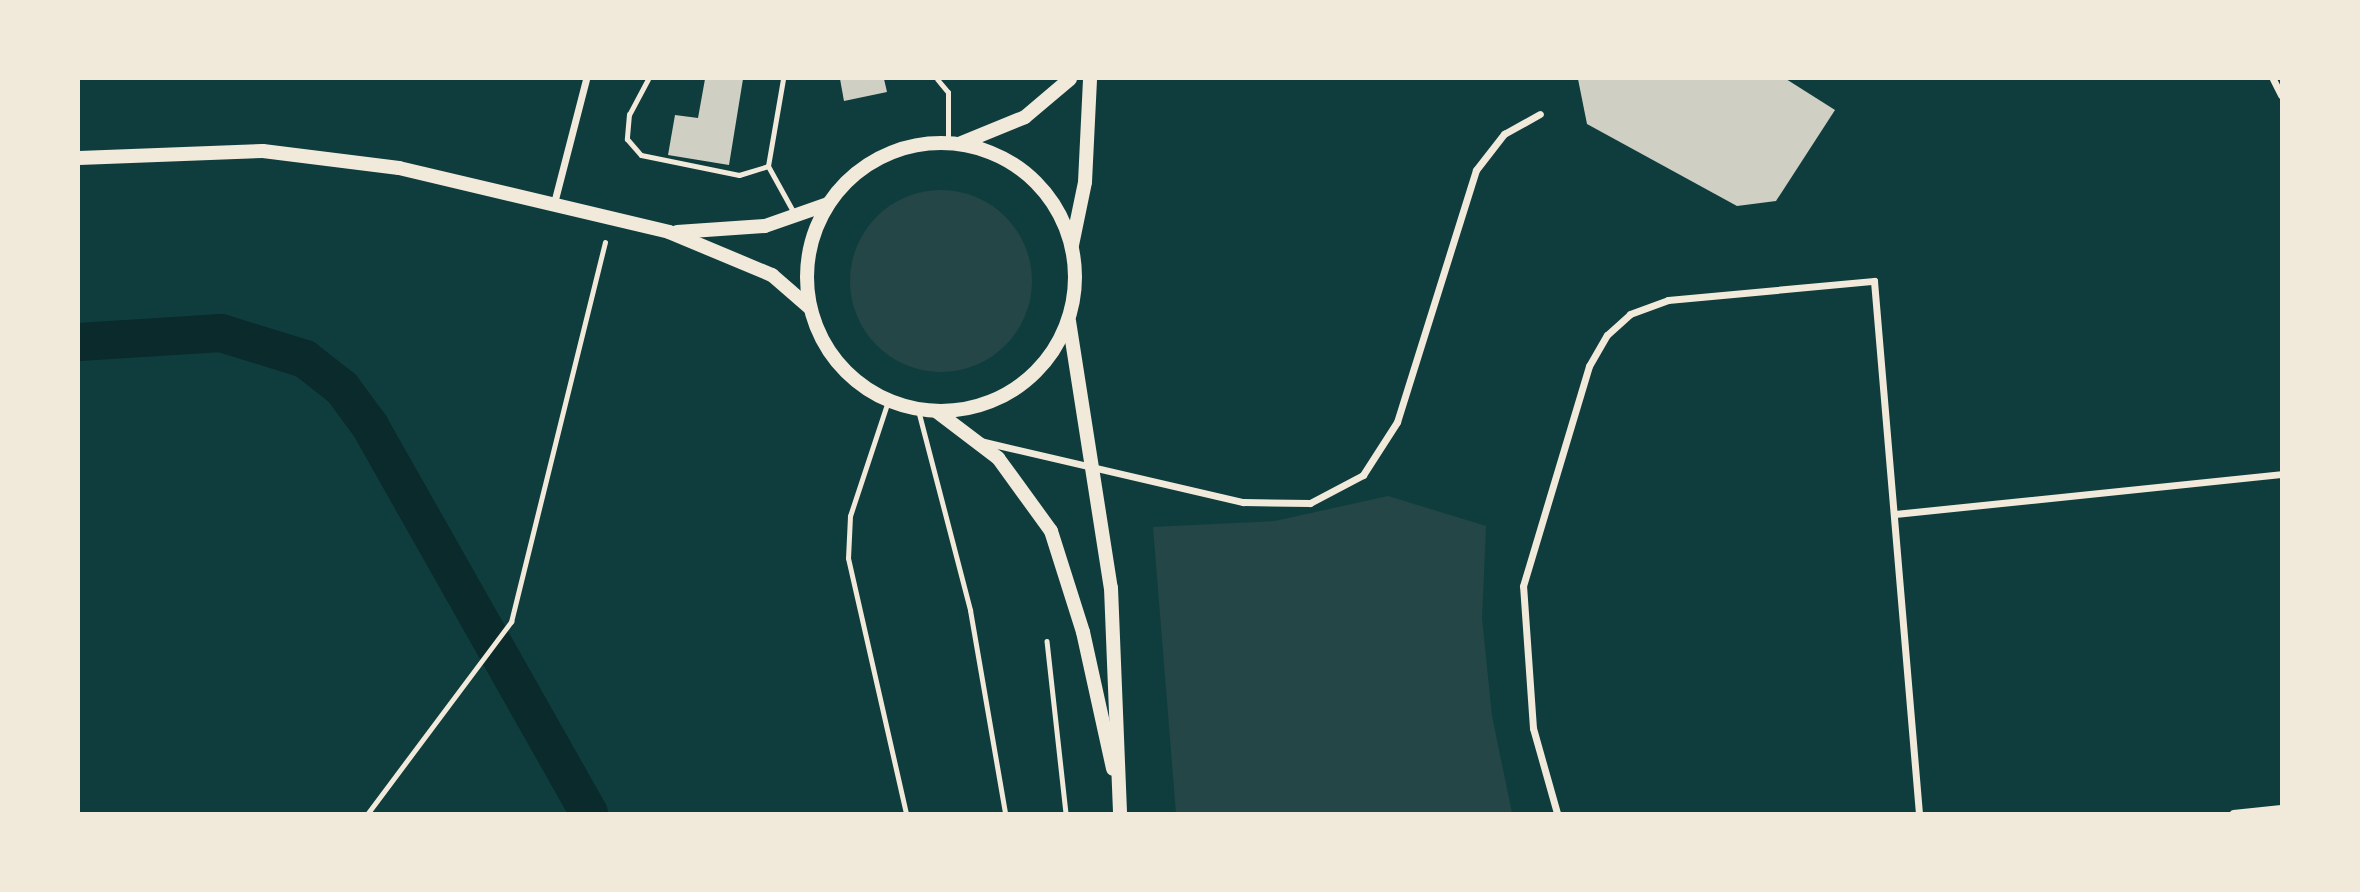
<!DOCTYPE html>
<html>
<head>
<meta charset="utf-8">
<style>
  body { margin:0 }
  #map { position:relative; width:2360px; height:892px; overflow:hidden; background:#0f3d3e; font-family:Roboto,sans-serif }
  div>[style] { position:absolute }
  .green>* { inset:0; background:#244646 }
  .round { border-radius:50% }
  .canal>* { height:38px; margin:-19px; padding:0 19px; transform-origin:19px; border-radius:19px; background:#0a2a2b }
  .building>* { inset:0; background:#cfcfc3 }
  .path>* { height:4.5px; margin:-2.25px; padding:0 2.25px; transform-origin:2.25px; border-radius:2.25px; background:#f1e9da }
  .service>* { height:5px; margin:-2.5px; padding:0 2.5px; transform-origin:2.5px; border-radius:2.5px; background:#f1e9da }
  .minor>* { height:7px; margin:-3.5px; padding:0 3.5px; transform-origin:3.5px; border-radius:3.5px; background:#f1e9da }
  .secondary>* { height:14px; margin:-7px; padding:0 7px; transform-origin:7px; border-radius:7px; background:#f1e9da }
  .secondary>.ring { margin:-7px; padding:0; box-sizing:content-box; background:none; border:14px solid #f1e9da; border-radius:50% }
  span { translate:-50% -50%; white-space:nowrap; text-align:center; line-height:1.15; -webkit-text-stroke:5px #f1e9da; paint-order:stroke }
  .frame { position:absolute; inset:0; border:80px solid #f1e9da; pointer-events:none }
</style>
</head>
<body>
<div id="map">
  <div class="green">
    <i class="round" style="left:850px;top:190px;width:182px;height:182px"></i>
    <i style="clip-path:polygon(1388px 496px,1486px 526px,1482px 618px,1492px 716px,1512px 813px,1176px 813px,1153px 527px,1275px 521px)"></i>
  </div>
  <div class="canal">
    <i style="left:79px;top:342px;width:142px;rotate:-3.6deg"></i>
    <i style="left:221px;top:333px;width:88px;rotate:17.2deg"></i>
    <i style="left:305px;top:359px;width:47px;rotate:38.1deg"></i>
    <i style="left:342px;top:388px;width:47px;rotate:53.6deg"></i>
    <i style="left:370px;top:426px;width:445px;rotate:60.5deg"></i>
  </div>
  <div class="building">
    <i style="clip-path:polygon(705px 79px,743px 79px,729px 165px,668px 155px,675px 115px,698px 118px)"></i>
    <i style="clip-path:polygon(840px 79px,884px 79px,887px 92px,844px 101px)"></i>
    <i style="clip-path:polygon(1578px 79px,1786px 79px,1835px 110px,1776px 201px,1737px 206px,1587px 124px)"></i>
  </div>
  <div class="path">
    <i style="left:1047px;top:641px;width:173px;rotate:83.7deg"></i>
    <i style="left:368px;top:813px;width:239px;rotate:-53.2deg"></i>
    <i style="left:511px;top:622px;width:391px;rotate:-76.1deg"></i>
  </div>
  <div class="service">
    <i style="left:648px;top:79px;width:40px;rotate:118deg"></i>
    <i style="left:629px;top:114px;width:25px;rotate:95deg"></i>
    <i style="left:627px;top:139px;width:21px;rotate:49deg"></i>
    <i style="left:641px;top:155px;width:100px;rotate:11.5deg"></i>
    <i style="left:739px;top:175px;width:30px;rotate:-17deg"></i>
    <i style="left:783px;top:79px;width:88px;rotate:99.8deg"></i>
    <i style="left:768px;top:166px;width:56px;rotate:61.1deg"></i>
    <i style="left:937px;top:79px;width:17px;rotate:50deg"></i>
    <i style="left:948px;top:92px;width:52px;rotate:90deg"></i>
    <i style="left:888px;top:401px;width:121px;rotate:108.3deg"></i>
    <i style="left:850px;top:516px;width:42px;rotate:92.7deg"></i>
    <i style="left:848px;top:558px;width:262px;rotate:77.2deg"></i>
    <i style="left:918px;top:410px;width:207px;rotate:75.4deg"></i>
    <i style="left:970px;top:610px;width:206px;rotate:80.2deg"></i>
  </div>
  <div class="minor">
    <i style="left:2273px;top:79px;width:18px;rotate:63deg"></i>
    <i style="left:554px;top:203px;width:128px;rotate:-75.5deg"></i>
    <i style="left:980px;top:441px;width:270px;rotate:13.1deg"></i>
    <i style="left:1243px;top:502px;width:67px;rotate:0.9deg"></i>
    <i style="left:1310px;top:503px;width:60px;rotate:-27.8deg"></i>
    <i style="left:1363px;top:475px;width:63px;rotate:-57.3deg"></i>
    <i style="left:1397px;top:422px;width:264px;rotate:-72.6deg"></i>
    <i style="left:1476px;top:170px;width:46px;rotate:-52.1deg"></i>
    <i style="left:1504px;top:134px;width:41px;rotate:-29.1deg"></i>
    <i style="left:1895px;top:514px;width:388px;rotate:-5.9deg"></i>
    <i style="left:1557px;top:813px;width:88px;rotate:-105.8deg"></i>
    <i style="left:1533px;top:728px;width:142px;rotate:-94deg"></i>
    <i style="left:1523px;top:586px;width:230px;rotate:-73.3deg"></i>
    <i style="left:1589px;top:366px;width:36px;rotate:-60deg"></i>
    <i style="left:1607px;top:335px;width:31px;rotate:-42deg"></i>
    <i style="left:1630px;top:314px;width:40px;rotate:-20.2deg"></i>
    <i style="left:1668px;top:300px;width:207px;rotate:-5.3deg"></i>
    <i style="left:1874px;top:281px;width:534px;rotate:85.17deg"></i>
    <i style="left:2233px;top:813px;width:48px;rotate:-5.9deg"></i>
  </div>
  <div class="secondary">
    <i class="ring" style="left:807px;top:143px;width:254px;height:254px"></i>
    <i style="left:959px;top:144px;width:71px;rotate:-22.2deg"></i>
    <i style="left:1025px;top:117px;width:59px;rotate:-40.2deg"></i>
    <i style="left:79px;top:158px;width:184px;rotate:-2.2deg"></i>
    <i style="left:263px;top:151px;width:137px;rotate:7.1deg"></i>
    <i style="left:399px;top:168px;width:277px;rotate:13.3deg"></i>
    <i style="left:669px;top:232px;width:112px;rotate:22.7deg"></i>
    <i style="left:772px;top:275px;width:50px;rotate:41deg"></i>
    <i style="left:677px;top:232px;width:88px;rotate:-3.9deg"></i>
    <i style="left:765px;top:226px;width:67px;rotate:-19.2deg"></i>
    <i style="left:1072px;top:245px;width:64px;rotate:-78.3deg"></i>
    <i style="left:1085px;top:182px;width:103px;rotate:-87.2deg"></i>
    <i style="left:1069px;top:321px;width:270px;rotate:81.1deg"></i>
    <i style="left:1111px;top:588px;width:225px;rotate:87.7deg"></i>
    <i style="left:936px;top:411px;width:78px;rotate:37.2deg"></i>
    <i style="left:998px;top:458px;width:90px;rotate:54deg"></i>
    <i style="left:1051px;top:531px;width:106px;rotate:72.4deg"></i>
    <i style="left:1083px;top:632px;width:140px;rotate:77.6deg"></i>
  </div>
  <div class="frame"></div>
</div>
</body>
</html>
